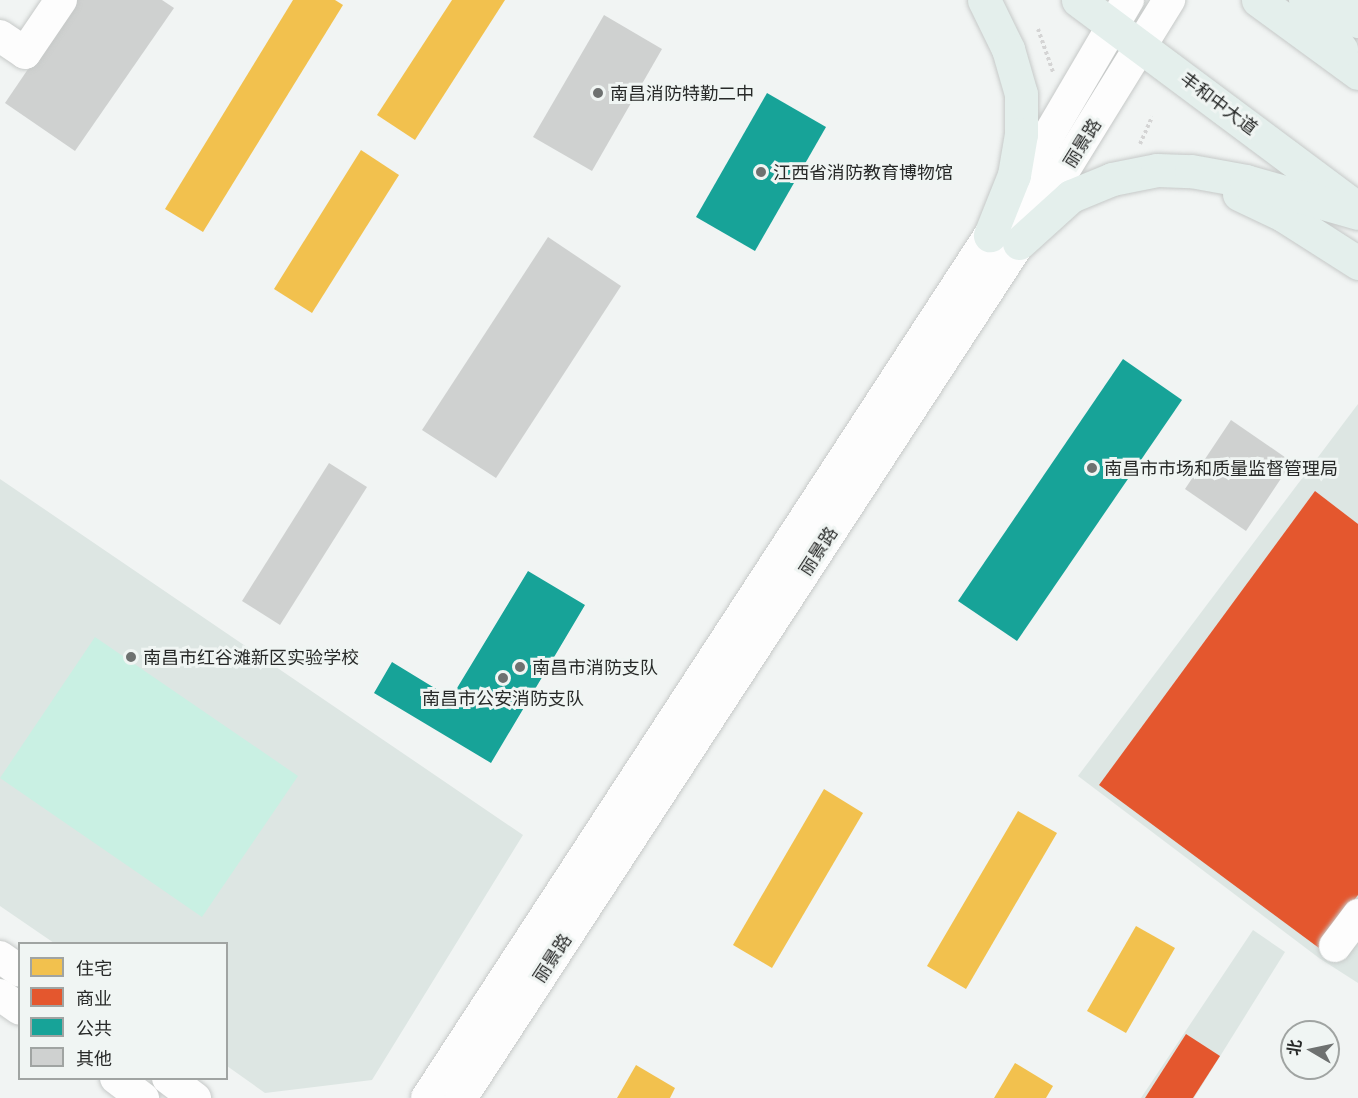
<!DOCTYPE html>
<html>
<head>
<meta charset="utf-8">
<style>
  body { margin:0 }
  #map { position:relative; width:1358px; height:1098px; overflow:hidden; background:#f1f4f3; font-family:"Open Sans","Noto Sans SC",sans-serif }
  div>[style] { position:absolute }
  .built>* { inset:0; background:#dde6e3 }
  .green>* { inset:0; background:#c9f0e3 }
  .homes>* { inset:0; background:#f2c14e }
  .shops>* { inset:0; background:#e4572e }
  .public>* { inset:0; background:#17a398 }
  .building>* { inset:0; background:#cfd1d0 }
  .path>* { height:4px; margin-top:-2px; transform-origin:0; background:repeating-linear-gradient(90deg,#d4d4d4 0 3px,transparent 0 6px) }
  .roads { filter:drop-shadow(0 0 2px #c6c9c8) drop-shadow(0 0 2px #c6c9c8) }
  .minor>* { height:32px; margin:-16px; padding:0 16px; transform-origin:16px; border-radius:16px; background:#fdfdfd }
  .major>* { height:33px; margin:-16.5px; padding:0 16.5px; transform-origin:16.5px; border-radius:16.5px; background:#e4efec }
  .dots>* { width:16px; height:16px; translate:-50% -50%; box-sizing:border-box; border:3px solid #f0f5f3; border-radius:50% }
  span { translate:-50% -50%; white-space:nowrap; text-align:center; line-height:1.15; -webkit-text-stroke:6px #f0f5f3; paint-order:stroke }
  .poi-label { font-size:18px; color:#282a29 }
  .left { translate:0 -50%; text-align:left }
  .street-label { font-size:18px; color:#282a29 }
  .legend { position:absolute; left:18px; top:942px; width:210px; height:138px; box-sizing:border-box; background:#f0f5f3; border:2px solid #a0a4a2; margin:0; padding:8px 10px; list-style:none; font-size:18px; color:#282a29 }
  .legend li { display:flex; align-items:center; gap:12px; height:30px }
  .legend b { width:30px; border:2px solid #a0a4a2 }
  .north { position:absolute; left:1280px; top:1020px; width:60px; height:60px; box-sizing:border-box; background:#f0f5f3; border:2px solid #a0a4a2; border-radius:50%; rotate:279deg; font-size:16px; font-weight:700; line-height:24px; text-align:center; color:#282a29 }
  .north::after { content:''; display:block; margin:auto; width:21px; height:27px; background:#6e7170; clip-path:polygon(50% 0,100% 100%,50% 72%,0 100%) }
</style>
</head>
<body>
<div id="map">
  <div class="built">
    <i style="clip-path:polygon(1358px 404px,1358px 983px,1319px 958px,1078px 776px)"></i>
    <i style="clip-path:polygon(0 479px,523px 835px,372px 1080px,265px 1093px,227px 1066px,226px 944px,54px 943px,0 906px)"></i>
    <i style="clip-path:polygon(1253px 930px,1285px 952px,1194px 1098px,1141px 1098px)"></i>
  </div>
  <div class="green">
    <i style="clip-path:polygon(95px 637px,298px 776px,202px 917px,0 778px)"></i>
  </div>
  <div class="homes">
    <i style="clip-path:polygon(293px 0,335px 0,343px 5px,203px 232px,165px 209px)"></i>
    <i style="clip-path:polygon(452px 0,505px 0,415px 140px,377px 115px)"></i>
    <i style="clip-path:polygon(361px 150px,399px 175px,312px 313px,274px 289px)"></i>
    <i style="clip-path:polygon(824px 789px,863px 813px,772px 968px,733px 945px)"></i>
    <i style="clip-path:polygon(1018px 811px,1057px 833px,966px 989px,927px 966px)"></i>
    <i style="clip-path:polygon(1136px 926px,1175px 948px,1126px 1033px,1087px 1011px)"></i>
    <i style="clip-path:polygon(1015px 1063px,1053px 1086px,1046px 1098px,994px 1098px)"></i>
    <i style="clip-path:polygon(636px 1065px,675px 1088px,670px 1098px,617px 1098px)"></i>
  </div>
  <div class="shops">
    <i style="clip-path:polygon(1315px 491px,1358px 524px,1358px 895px,1319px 948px,1099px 785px)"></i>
    <i style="clip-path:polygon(1186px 1034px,1220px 1056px,1193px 1098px,1145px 1098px)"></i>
  </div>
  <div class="public">
    <i style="clip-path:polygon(767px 93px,826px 127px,755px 251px,696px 217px)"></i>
    <i style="clip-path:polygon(1123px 359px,1182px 400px,1017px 641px,958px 601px)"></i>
    <i style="clip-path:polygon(528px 571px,585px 605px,491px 763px,374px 693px,392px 662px,451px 698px)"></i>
  </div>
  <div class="building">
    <i style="clip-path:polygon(75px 0,162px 0,174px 8px,75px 151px,5px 103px)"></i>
    <i style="clip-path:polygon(604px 15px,662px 49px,592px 171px,533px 137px)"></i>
    <i style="clip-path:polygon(548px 237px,621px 286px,496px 478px,422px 430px)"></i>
    <i style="clip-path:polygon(1231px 420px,1292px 462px,1246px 531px,1185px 489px)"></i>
    <i style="clip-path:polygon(329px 463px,367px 487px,280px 625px,242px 601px)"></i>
  </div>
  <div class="path">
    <i style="left:1038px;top:29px;width:46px;rotate:70.8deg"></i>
    <i style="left:1140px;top:144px;width:30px;rotate:-66deg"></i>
  </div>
  <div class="roads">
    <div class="minor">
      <i style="left:0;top:36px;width:30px;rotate:34deg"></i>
      <i style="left:25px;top:53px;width:64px;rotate:-55.8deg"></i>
      <i style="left:1335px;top:946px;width:39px;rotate:-53deg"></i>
      <i style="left:0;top:957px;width:24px;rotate:35deg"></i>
      <i style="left:0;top:995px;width:24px;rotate:35deg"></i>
      <i style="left:116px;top:1078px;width:34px;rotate:37deg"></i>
      <i style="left:168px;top:1078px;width:34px;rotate:37deg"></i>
      <i style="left:427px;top:1098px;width:1030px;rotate:-56.88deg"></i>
      <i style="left:990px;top:235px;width:273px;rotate:-59.6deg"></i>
      <i style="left:461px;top:1098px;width:1021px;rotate:-56.87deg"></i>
      <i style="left:1019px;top:243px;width:286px;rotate:-58.3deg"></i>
    </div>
    <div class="major">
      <i style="left:984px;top:0;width:55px;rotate:63.9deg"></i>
      <i style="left:1008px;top:49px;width:47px;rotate:73.9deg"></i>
      <i style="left:1021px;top:94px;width:40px;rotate:90deg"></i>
      <i style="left:1021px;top:134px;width:42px;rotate:99.7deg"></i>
      <i style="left:1014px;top:175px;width:65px;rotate:111.8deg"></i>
      <i style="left:1078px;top:0;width:337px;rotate:36.7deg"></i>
      <i style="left:1258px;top:0;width:124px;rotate:36.1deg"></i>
      <i style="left:1305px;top:0;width:61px;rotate:53.7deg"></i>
      <i style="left:1334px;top:0;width:32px;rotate:41deg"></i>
      <i style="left:1239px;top:194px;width:49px;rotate:25.5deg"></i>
      <i style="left:1283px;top:215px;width:89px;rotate:32.6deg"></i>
      <i style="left:1019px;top:243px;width:70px;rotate:-42.1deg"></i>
      <i style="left:1071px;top:196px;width:44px;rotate:-22.5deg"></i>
      <i style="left:1112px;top:179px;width:46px;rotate:-11.3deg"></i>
      <i style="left:1157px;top:170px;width:34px;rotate:2deg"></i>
      <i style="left:1191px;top:171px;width:56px;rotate:10.3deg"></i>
      <i style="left:1246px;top:181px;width:116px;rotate:15.9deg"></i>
    </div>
  </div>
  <div class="dots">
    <i style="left:598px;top:93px;background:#6e7170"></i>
    <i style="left:761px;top:172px;background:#6e7170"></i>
    <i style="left:1092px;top:468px;background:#6e7170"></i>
    <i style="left:131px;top:657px;background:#6e7170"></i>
    <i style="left:520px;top:667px;background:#6e7170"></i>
    <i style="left:503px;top:678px;background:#6e7170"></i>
  </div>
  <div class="poi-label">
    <span class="left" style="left:610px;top:93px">南昌消防特勤二中</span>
    <span class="left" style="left:773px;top:172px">江西省消防教育博物馆</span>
    <span class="left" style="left:1104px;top:468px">南昌市市场和质量监督管理局</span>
    <span class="left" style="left:143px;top:657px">南昌市红谷滩新区实验学校</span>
    <span class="left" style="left:532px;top:667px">南昌市消防支队</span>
    <span style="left:503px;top:698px">南昌市公安消防支队</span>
  </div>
  <div class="street-label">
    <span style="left:1219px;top:103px;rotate:37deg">丰和中大道</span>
    <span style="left:1082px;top:143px;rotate:-58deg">丽景路</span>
    <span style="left:818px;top:551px;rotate:-57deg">丽景路</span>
    <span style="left:552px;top:958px;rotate:-57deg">丽景路</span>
  </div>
  <ul class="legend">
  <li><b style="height:16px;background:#f2c14e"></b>住宅</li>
  <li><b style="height:16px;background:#e4572e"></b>商业</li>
  <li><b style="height:16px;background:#17a398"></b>公共</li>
  <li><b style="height:16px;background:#cfd1d0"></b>其他</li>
  </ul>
  <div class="north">北</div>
</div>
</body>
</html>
